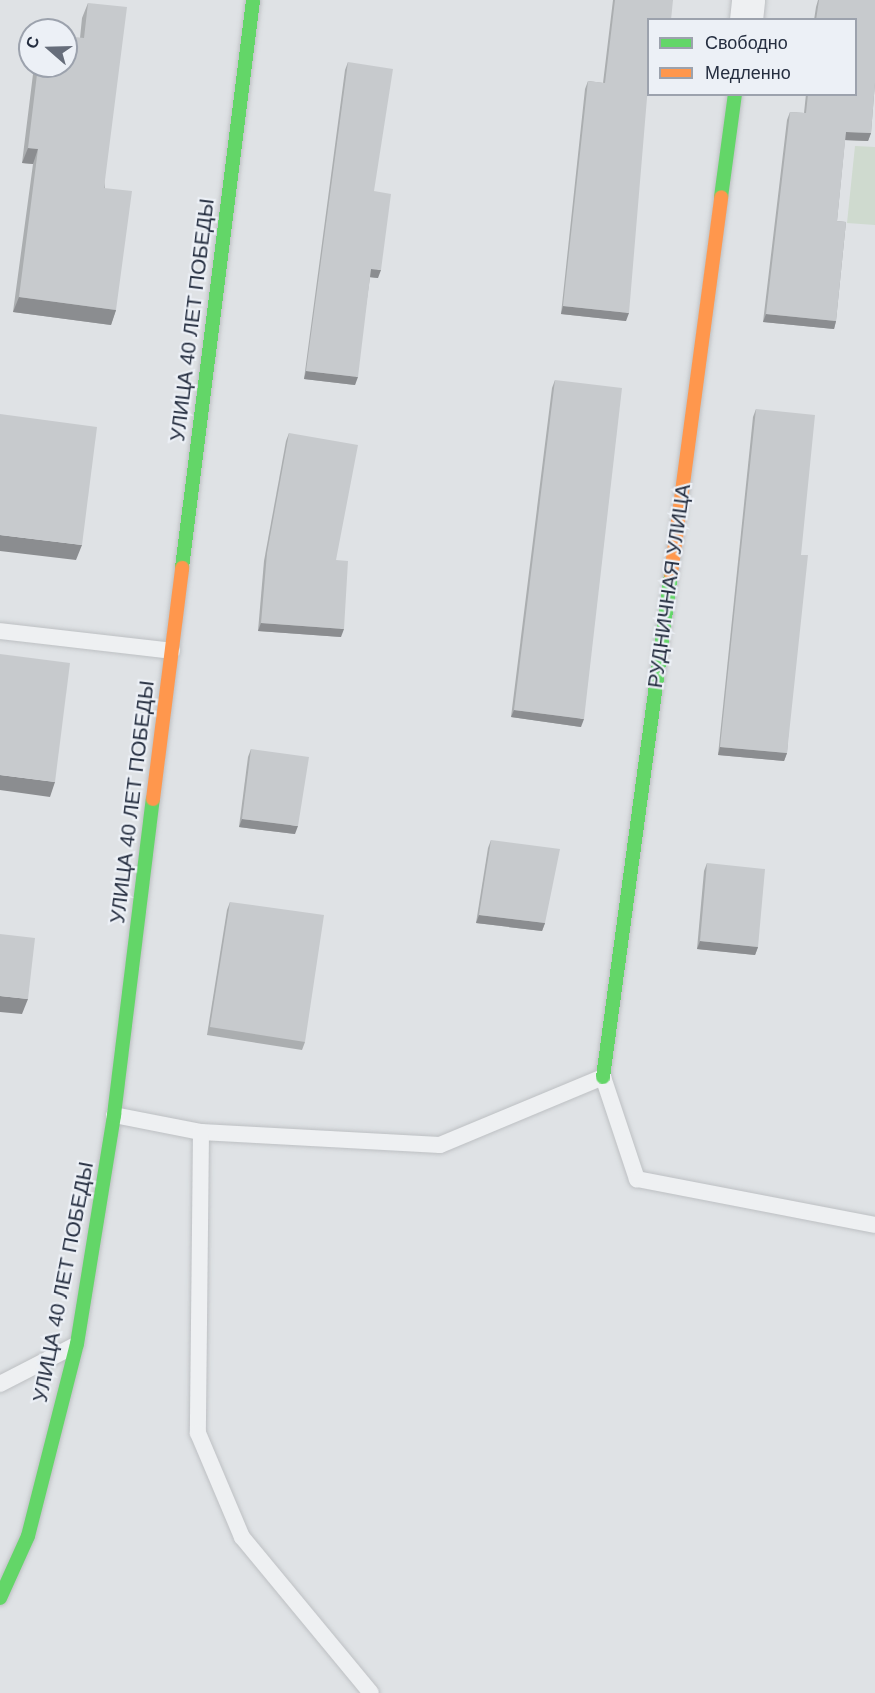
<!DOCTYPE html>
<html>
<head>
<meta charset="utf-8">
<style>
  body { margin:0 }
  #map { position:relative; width:875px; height:1693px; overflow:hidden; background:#dfe2e5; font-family:Helvetica,sans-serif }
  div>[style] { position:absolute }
  .green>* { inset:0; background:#cfdacf }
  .roads { filter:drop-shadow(0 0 2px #bdc0c3) drop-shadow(0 0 2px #bdc0c3) }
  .lane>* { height:16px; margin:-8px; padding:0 8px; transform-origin:8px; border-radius:8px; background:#eef0f2 }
  .street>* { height:33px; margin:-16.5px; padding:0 16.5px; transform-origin:16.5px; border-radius:16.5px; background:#eef0f2 }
  .fast>* { height:14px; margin:-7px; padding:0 7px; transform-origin:7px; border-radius:7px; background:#63d668 }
  .slow>* { height:14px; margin:-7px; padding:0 7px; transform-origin:7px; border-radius:7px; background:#ff974d }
  .wall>* { inset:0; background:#abaeb0 }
  .shaded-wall>* { inset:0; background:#8b8d90 }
  .building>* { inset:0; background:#c7cacd }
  span { translate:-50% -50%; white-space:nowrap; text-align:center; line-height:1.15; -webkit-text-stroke:4.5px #ecf0f6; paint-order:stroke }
  .street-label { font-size:21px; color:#252e40 }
  .legend { position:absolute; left:647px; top:18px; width:210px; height:78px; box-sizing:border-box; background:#ecf0f6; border:2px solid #9ca2ad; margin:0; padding:8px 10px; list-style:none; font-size:18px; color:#252e40 }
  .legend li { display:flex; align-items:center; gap:12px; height:30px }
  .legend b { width:30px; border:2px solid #9ca2ad }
  .north { position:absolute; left:18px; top:18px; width:60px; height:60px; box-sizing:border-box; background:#ecf0f6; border:2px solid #9ca2ad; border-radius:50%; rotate:290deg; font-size:16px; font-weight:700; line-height:24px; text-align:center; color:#252e40 }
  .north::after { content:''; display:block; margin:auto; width:21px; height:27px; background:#666d7a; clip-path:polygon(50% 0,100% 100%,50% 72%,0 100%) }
</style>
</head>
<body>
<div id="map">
  <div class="green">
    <i style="clip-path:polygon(855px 146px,875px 147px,875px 225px,847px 223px)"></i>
  </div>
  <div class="roads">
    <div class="lane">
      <i style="left:0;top:631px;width:173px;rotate:6.6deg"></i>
      <i style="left:114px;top:1115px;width:89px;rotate:11.1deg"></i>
      <i style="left:201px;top:1132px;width:239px;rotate:3.1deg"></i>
      <i style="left:440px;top:1145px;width:177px;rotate:-22.6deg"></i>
      <i style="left:603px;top:1077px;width:108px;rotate:71.6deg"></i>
      <i style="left:637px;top:1179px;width:242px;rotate:10.9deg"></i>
      <i style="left:201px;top:1132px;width:301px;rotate:90.6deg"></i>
      <i style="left:198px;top:1433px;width:113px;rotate:67.1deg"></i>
      <i style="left:242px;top:1537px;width:202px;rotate:50.4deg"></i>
      <i style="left:0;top:1384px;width:85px;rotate:-27.2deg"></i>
    </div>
    <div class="street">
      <i style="left:746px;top:20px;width:20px;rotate:-84deg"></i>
    </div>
    <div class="fast">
      <i style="left:721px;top:197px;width:104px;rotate:-82.3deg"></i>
      <i style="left:182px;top:568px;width:572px;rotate:-82.87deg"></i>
      <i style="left:603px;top:1077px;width:508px;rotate:-82.3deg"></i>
      <i style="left:0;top:1598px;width:68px;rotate:-65.7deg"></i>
      <i style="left:28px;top:1536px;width:198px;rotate:-75.7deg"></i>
      <i style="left:77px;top:1344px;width:232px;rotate:-80.8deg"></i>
      <i style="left:114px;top:1115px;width:318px;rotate:-83deg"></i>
    </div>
    <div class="slow">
      <i style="left:671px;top:574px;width:380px;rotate:-82.4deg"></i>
      <i style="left:153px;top:799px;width:233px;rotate:-82.8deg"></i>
    </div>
  </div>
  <div class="wall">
    <i style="clip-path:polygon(613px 0,673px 0,648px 20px,626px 321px,561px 314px,585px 89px,588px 81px,603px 83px)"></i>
    <i style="clip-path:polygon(818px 0,875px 0,875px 83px,871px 133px,868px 141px,845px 140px,837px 221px,846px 222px,836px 321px,834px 329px,763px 322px,787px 120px,790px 112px,804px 113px,806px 94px,855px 94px,855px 20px,814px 20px,816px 7px)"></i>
    <i style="clip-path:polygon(88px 3px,116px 310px,111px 325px,13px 312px,33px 164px,22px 163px,34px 66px,66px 66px,80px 38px,82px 18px)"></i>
    <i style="clip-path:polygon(348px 62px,374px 191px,378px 278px,370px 277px,355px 385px,304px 379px,345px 70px)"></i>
    <i style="clip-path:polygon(555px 380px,581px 727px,511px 717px,552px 388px)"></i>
    <i style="clip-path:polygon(756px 409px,801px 555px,787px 753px,784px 761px,718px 755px,753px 417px)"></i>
    <i style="clip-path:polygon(289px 433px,336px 560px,341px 637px,258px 631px,264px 561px,286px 441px)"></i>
    <i style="clip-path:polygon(251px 749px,295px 834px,239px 827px,248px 757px)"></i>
    <i style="clip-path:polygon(491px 840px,545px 923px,542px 931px,476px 923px,488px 848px)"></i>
    <i style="clip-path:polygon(707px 863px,758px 947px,755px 955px,697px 949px,704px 871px)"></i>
    <i style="clip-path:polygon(230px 902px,305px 1042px,302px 1050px,207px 1035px,227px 910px)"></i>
  </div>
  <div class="shaded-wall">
    <i style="clip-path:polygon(846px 132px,871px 133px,868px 141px,843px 140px)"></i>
    <i style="clip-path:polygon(28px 148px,38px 149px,33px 164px,22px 163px)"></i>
    <i style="clip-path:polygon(371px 269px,381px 270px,378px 278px,368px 277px)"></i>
    <i style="clip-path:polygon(19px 297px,116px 310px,111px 325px,13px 312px)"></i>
    <i style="clip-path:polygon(563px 306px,629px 313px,626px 321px,561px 314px)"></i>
    <i style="clip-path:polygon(766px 314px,836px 321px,834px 329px,763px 322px)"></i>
    <i style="clip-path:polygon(306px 371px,358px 377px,355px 385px,304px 379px)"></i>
    <i style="clip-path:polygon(0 535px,82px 545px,76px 560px,0 551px)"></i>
    <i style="clip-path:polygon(261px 623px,344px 629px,341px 637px,258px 631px)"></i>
    <i style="clip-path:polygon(514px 710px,584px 719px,581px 727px,511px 717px)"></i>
    <i style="clip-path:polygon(720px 747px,787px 753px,784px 761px,718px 755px)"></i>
    <i style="clip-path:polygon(0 775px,55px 782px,50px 797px,0 790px)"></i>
    <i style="clip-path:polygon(242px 819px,298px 826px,295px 834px,239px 827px)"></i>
    <i style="clip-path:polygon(479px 915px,545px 923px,542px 931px,476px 923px)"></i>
    <i style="clip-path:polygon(700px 941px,758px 947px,755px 955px,697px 949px)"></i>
    <i style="clip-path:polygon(0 996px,28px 999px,22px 1014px,0 1012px)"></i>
  </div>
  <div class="building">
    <i style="clip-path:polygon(615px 0,673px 0,671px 20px,648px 20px,648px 86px,629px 313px,563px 306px,588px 81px,605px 83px)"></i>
    <i style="clip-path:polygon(819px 0,875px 0,875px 83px,871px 133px,846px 132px,837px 221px,846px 222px,836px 321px,766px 314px,790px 112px,806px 113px,808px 94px,855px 94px,855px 20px,816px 20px)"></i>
    <i style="clip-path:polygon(88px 3px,127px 7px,104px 188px,132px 191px,116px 310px,19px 297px,38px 149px,28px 148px,38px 66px,66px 66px,66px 36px,84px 38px)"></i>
    <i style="clip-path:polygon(348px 62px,393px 69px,374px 191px,391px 194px,381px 270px,371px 269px,358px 377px,306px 371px)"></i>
    <i style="clip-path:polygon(555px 380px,622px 388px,584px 719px,514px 710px)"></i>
    <i style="clip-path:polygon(756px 409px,815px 415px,801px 555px,808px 555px,787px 753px,720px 747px)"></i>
    <i style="clip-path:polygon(0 414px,97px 427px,82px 545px,0 535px)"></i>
    <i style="clip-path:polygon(289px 433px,358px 445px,336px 560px,348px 561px,344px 629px,261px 623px,267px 553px)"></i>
    <i style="clip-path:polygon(0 654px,70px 663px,55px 782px,0 775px)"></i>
    <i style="clip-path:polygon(251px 749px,309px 757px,298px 826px,242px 819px)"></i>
    <i style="clip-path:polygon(491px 840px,560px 849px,545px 923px,479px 915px)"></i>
    <i style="clip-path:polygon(707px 863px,765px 869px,758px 947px,700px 941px)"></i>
    <i style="clip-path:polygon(230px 902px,324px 915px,305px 1042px,210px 1027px)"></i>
    <i style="clip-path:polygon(0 934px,35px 938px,28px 999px,0 996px)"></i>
  </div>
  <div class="street-label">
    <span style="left:192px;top:320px;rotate:-83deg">УЛИЦА 40 ЛЕТ ПОБЕДЫ</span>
    <span style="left:669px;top:586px;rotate:-82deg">РУДНИЧНАЯ УЛИЦА</span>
    <span style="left:132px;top:802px;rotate:-83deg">УЛИЦА 40 ЛЕТ ПОБЕДЫ</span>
    <span style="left:63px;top:1282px;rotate:-79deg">УЛИЦА 40 ЛЕТ ПОБЕДЫ</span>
  </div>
  <ul class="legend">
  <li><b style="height:8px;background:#63d668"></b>Свободно</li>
  <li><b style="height:8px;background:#ff974d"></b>Медленно</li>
  </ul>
  <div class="north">С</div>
</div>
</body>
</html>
